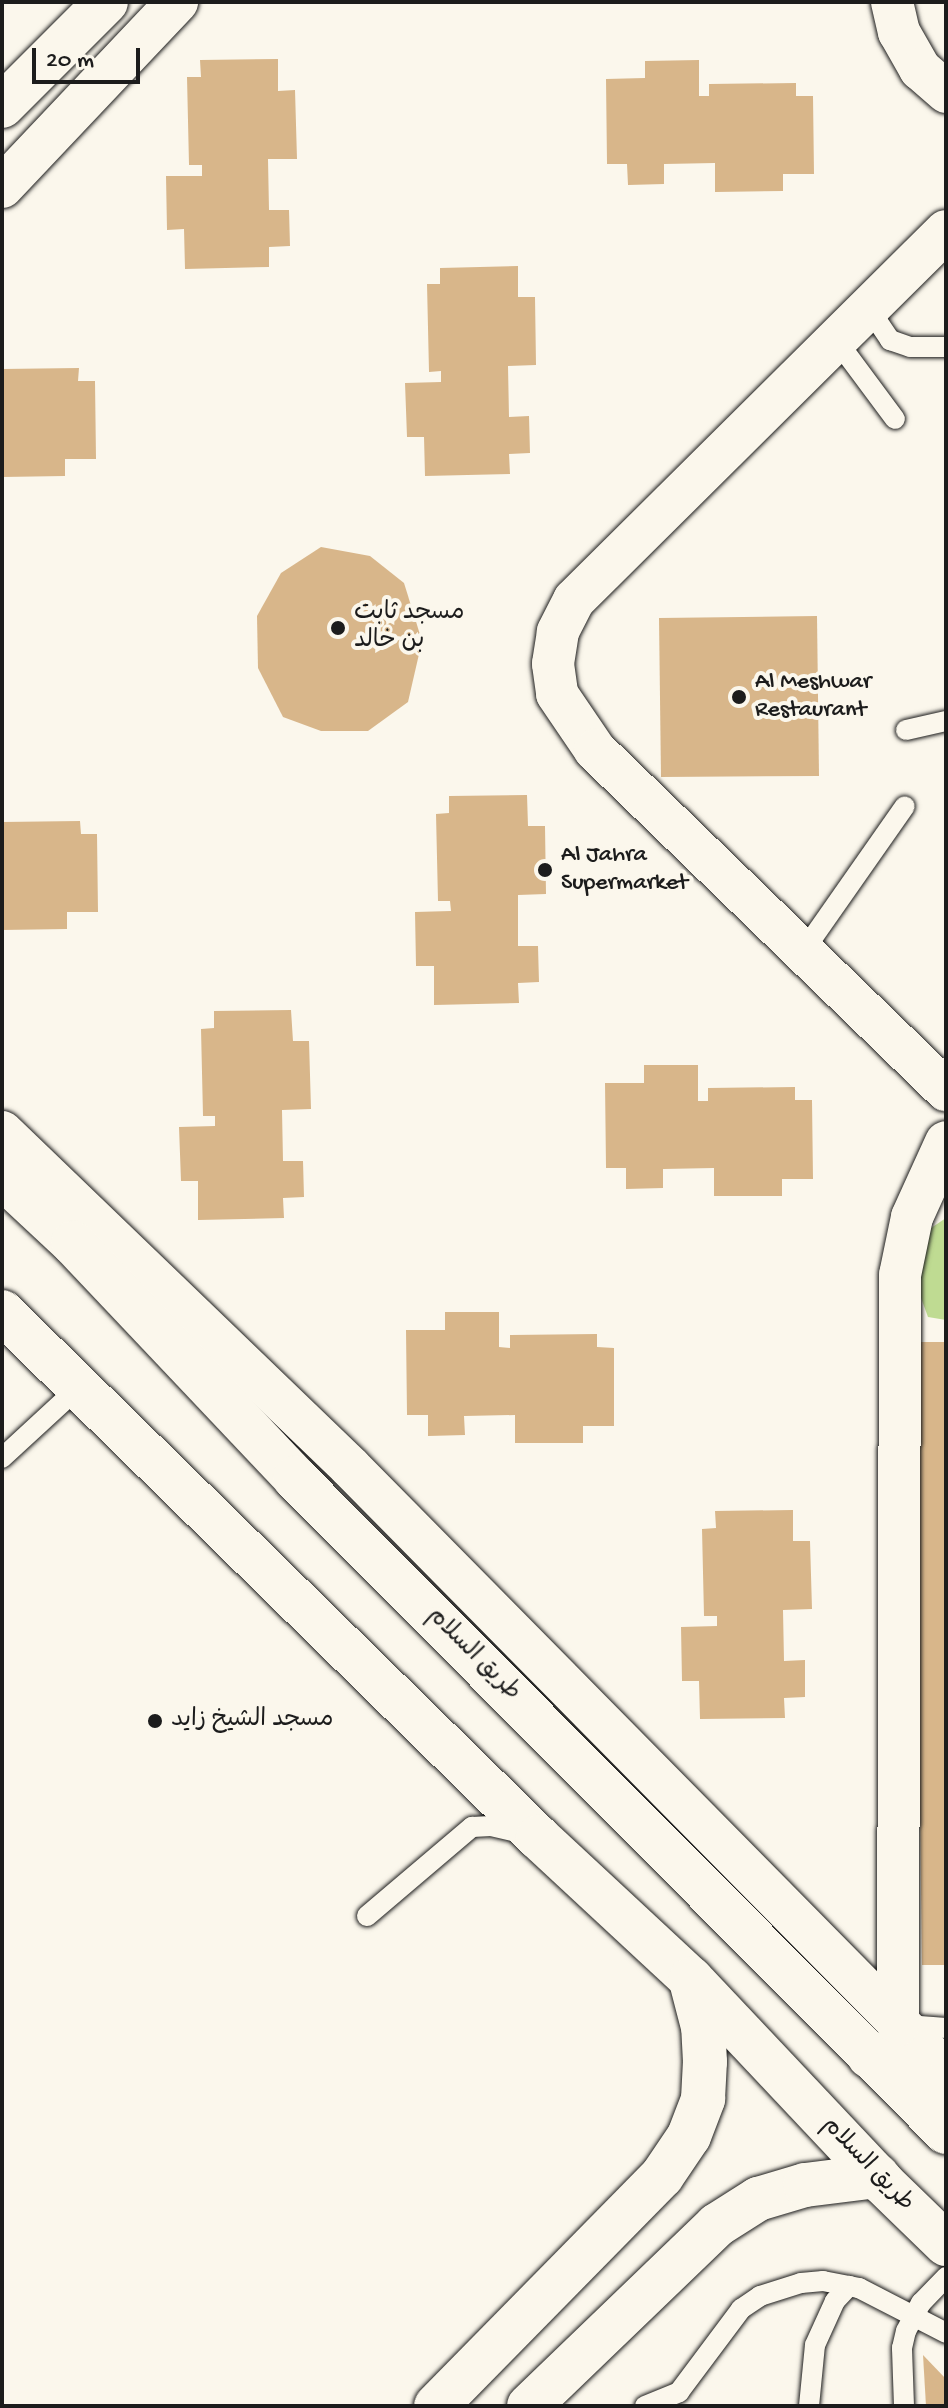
<!DOCTYPE html>
<html>
<head>
<meta charset="utf-8">
<style>
  body { margin:0 }
  #map { position:relative; width:948px; height:2408px; overflow:hidden; background:#fbf7ec; font-family:"Gochi Hand","Playpen Sans Arabic",sans-serif }
  div>[style] { position:absolute }
  .green>* { inset:0; background:#bfdb92 }
  .building>* { inset:0; background:#d8b68a }
  .roads { filter:drop-shadow(0 0 2px #1c1c1c) drop-shadow(0 0 2px #1c1c1c) }
  .lane>* { height:20px; margin:-10px; padding:0 10px; transform-origin:10px; border-radius:10px; background:#fbf7ec }
  .street>* { height:42px; margin:-21px; padding:0 21px; transform-origin:21px; border-radius:21px; background:#fbf7ec }
  .secondary>* { height:44px; margin:-22px; padding:0 22px; transform-origin:22px; border-radius:22px; background:#fbf7ec }
  .highway>* { height:44px; margin:-22px; padding:0 22px; transform-origin:22px; border-radius:22px; background:#fbf7ec }
  .dots>* { width:22px; height:22px; translate:-50% -50%; box-sizing:border-box; border:4px solid #fbf7ec; border-radius:50% }
  span { translate:-50% -50%; white-space:nowrap; text-align:center; line-height:1.15; -webkit-text-stroke:8px #fbf7ec; paint-order:stroke }
  .poi-label { font-size:24px; color:#1c1c1c }
  .left { translate:0 -50%; text-align:left }
  .street-label { font-size:24px; color:#1c1c1c }
  .frame { position:absolute; inset:0; border:4px solid #1c1c1c; pointer-events:none }
  .scale { position:absolute; left:32px; top:48px; width:108px; height:36px; box-sizing:border-box; border:4px solid #1c1c1c; border-top:0; padding-left:10px; font-size:24px; line-height:28px; white-space:nowrap; color:#1c1c1c; -webkit-text-stroke:6px #fbf7ec; paint-order:stroke }
</style>
</head>
<body>
<div id="map">
  <div class="green">
    <i style="clip-path:polygon(946px 1218px,946px 1320px,928px 1317px,917px 1287px,931px 1228px)"></i>
  </div>
  <div class="building">
    <i style="clip-path:polygon(278px 59px,278px 91px,295px 90px,297px 159px,268px 159px,269px 210px,289px 210px,290px 246px,269px 247px,269px 267px,185px 269px,184px 229px,167px 230px,166px 176px,202px 176px,202px 165px,189px 165px,187px 77px,201px 77px,200px 60px)"></i>
    <i style="clip-path:polygon(699px 60px,699px 96px,709px 96px,709px 84px,796px 83px,796px 96px,813px 96px,814px 174px,783px 174px,783px 191px,715px 192px,715px 163px,664px 164px,664px 184px,628px 185px,627px 164px,607px 164px,606px 79px,645px 78px,645px 61px)"></i>
    <i style="clip-path:polygon(518px 266px,518px 297px,535px 297px,536px 365px,508px 366px,509px 417px,529px 416px,530px 453px,509px 454px,510px 474px,425px 476px,424px 437px,407px 437px,405px 383px,441px 382px,441px 371px,429px 372px,427px 284px,440px 284px,440px 268px)"></i>
    <i style="clip-path:polygon(79px 368px,78px 381px,95px 381px,96px 459px,65px 459px,65px 476px,2px 477px,2px 369px)"></i>
    <i style="clip-path:polygon(321px 547px,370px 556px,404px 583px,422px 641px,408px 702px,368px 731px,321px 731px,283px 717px,258px 668px,257px 616px,281px 573px)"></i>
    <i style="clip-path:polygon(817px 616px,819px 776px,661px 777px,659px 618px)"></i>
    <i style="clip-path:polygon(527px 795px,528px 826px,545px 826px,546px 894px,518px 895px,518px 946px,538px 946px,539px 982px,518px 983px,519px 1003px,434px 1005px,434px 966px,416px 966px,415px 912px,451px 911px,450px 901px,438px 901px,436px 814px,449px 813px,449px 796px)"></i>
    <i style="clip-path:polygon(80px 821px,81px 834px,97px 834px,98px 912px,67px 912px,67px 929px,2px 930px,2px 822px)"></i>
    <i style="clip-path:polygon(291px 1010px,293px 1041px,309px 1041px,311px 1109px,282px 1110px,283px 1161px,303px 1161px,304px 1197px,283px 1198px,284px 1218px,198px 1220px,198px 1181px,181px 1181px,179px 1127px,215px 1126px,215px 1116px,203px 1116px,201px 1029px,214px 1028px,214px 1011px)"></i>
    <i style="clip-path:polygon(644px 1065px,698px 1065px,698px 1101px,708px 1101px,708px 1088px,795px 1087px,795px 1100px,812px 1100px,813px 1179px,782px 1179px,782px 1196px,714px 1196px,714px 1168px,663px 1169px,663px 1188px,626px 1189px,626px 1168px,606px 1168px,605px 1083px,644px 1083px)"></i>
    <i style="clip-path:polygon(445px 1312px,499px 1312px,499px 1347px,510px 1348px,510px 1335px,597px 1334px,597px 1347px,614px 1348px,614px 1426px,583px 1426px,583px 1443px,515px 1443px,515px 1415px,464px 1416px,465px 1435px,428px 1436px,428px 1415px,407px 1415px,406px 1330px,445px 1330px)"></i>
    <i style="clip-path:polygon(914px 1342px,946px 1342px,946px 1965px,922px 1965px)"></i>
    <i style="clip-path:polygon(793px 1510px,793px 1541px,810px 1541px,812px 1609px,783px 1610px,784px 1661px,805px 1660px,805px 1697px,784px 1698px,785px 1718px,700px 1719px,699px 1681px,682px 1681px,681px 1627px,717px 1626px,717px 1616px,704px 1616px,702px 1529px,716px 1528px,715px 1511px)"></i>
    <i style="clip-path:polygon(923px 2355px,946px 2379px,946px 2406px,926px 2406px)"></i>
  </div>
  <div class="roads">
    <div class="lane">
      <i style="left:877px;top:299px;width:23px;rotate:88deg"></i>
      <i style="left:878px;top:322px;width:22px;rotate:56deg"></i>
      <i style="left:890px;top:340px;width:21px;rotate:19deg"></i>
      <i style="left:910px;top:347px;width:36px"></i>
      <i style="left:840px;top:336px;width:9px;rotate:90deg"></i>
      <i style="left:840px;top:345px;width:92px;rotate:53.4deg"></i>
      <i style="left:906px;top:730px;width:41px;rotate:-12.7deg"></i>
      <i style="left:802px;top:953px;width:179px;rotate:-55deg"></i>
      <i style="left:2px;top:1458px;width:105px;rotate:-42.7deg"></i>
      <i style="left:367px;top:1916px;width:138px;rotate:-40.3deg"></i>
      <i style="left:472px;top:1827px;width:19px;rotate:-3deg"></i>
      <i style="left:491px;top:1826px;width:31px;rotate:13deg"></i>
      <i style="left:906px;top:2025px;width:40px;rotate:4.3deg"></i>
      <i style="left:645px;top:2406px;width:37px;rotate:-22deg"></i>
      <i style="left:679px;top:2392px;width:104px;rotate:-53.2deg"></i>
      <i style="left:741px;top:2309px;width:23px;rotate:-34deg"></i>
      <i style="left:760px;top:2296px;width:43px;rotate:-17.6deg"></i>
      <i style="left:801px;top:2283px;width:22px;rotate:-5deg"></i>
      <i style="left:823px;top:2281px;width:37px;rotate:11deg"></i>
      <i style="left:859px;top:2288px;width:98px;rotate:27.3deg"></i>
      <i style="left:809px;top:2406px;width:61px;rotate:-84.4deg"></i>
      <i style="left:815px;top:2345px;width:48px;rotate:-65.6deg"></i>
      <i style="left:835px;top:2301px;width:21px;rotate:-47deg"></i>
      <i style="left:904px;top:2406px;width:58px;rotate:-92deg"></i>
      <i style="left:902px;top:2348px;width:17px;rotate:-77deg"></i>
      <i style="left:906px;top:2331px;width:32px;rotate:-62deg"></i>
      <i style="left:921px;top:2303px;width:36px;rotate:-46deg"></i>
    </div>
    <div class="street">
      <i style="left:892px;top:2px;width:31px;rotate:77deg"></i>
      <i style="left:899px;top:32px;width:43px;rotate:60.4deg"></i>
      <i style="left:920px;top:69px;width:35px;rotate:41deg"></i>
      <i style="left:2px;top:187px;width:255px;rotate:-46.6deg"></i>
      <i style="left:946px;top:231px;width:524px;rotate:135.23deg"></i>
      <i style="left:574px;top:600px;width:36px;rotate:117deg"></i>
      <i style="left:558px;top:632px;width:32px;rotate:99deg"></i>
      <i style="left:553px;top:664px;width:30px;rotate:82deg"></i>
      <i style="left:557px;top:694px;width:68px;rotate:55.8deg"></i>
      <i style="left:595px;top:750px;width:489px;rotate:44.1deg"></i>
      <i style="left:2px;top:1132px;width:483px;rotate:43.9deg"></i>
      <i style="left:350px;top:1467px;width:849px;rotate:45.38deg"></i>
      <i style="left:898px;top:2025px;width:750px;rotate:-89.85deg"></i>
      <i style="left:900px;top:1275px;width:59px;rotate:-78.3deg"></i>
      <i style="left:912px;top:1217px;width:82px;rotate:-65.6deg"></i>
    </div>
    <div class="secondary">
      <i style="left:2px;top:106px;width:147px;rotate:-45deg"></i>
      <i style="left:2px;top:1177px;width:97px;rotate:42.9deg"></i>
      <i style="left:73px;top:1243px;width:323px;rotate:46.6deg"></i>
      <i style="left:295px;top:1478px;width:923px;rotate:45.13deg"></i>
      <i style="left:2px;top:1312px;width:750px;rotate:44.41deg"></i>
      <i style="left:538px;top:1837px;width:209px;rotate:42.9deg"></i>
      <i style="left:691px;top:1979px;width:279px;rotate:46.7deg"></i>
      <i style="left:882px;top:2182px;width:89px;rotate:44.1deg"></i>
      <i style="left:436px;top:2406px;width:322px;rotate:-45.5deg"></i>
      <i style="left:662px;top:2176px;width:48px;rotate:-56deg"></i>
      <i style="left:689px;top:2136px;width:40px;rotate:-69deg"></i>
      <i style="left:703px;top:2099px;width:37px;rotate:-87deg"></i>
      <i style="left:705px;top:2062px;width:35px;rotate:-93deg"></i>
      <i style="left:703px;top:2027px;width:48px;rotate:-104.6deg"></i>
      <i style="left:529px;top:2406px;width:261px;rotate:-43.9deg"></i>
      <i style="left:717px;top:2225px;width:49px;rotate:-32.4deg"></i>
      <i style="left:758px;top:2199px;width:49px;rotate:-16.6deg"></i>
      <i style="left:805px;top:2185px;width:73px;rotate:-7.1deg"></i>
    </div>
    <div class="highway">
      <i style="left:869px;top:2056px;width:53px;rotate:28deg"></i>
      <i style="left:916px;top:2081px;width:40px;rotate:42deg"></i>
    </div>
  </div>
  <div class="dots">
    <i style="left:338px;top:628px;background:#1c1c1c"></i>
    <i style="left:739px;top:697px;background:#1c1c1c"></i>
    <i style="left:545px;top:870px;background:#1c1c1c"></i>
    <i style="left:155px;top:1721px;background:#1c1c1c"></i>
  </div>
  <div class="poi-label">
    <span class="left" style="left:354px;top:628px">مسجد ثابت<br>بن خالد</span>
    <span class="left" style="left:755px;top:697px">Al Meshwar<br>Restaurant</span>
    <span class="left" style="left:561px;top:870px">Al Jahra<br>Supermarket</span>
    <span class="left" style="left:171px;top:1721px">مسجد الشيخ زايد</span>
  </div>
  <div class="street-label">
    <span style="left:473px;top:1655px;rotate:45deg">طريق السلام</span>
    <span style="left:867px;top:2165px;rotate:46deg">طريق السلام</span>
  </div>
  <div class="frame"></div>
  <div class="scale">20 m</div>
</div>
</body>
</html>
